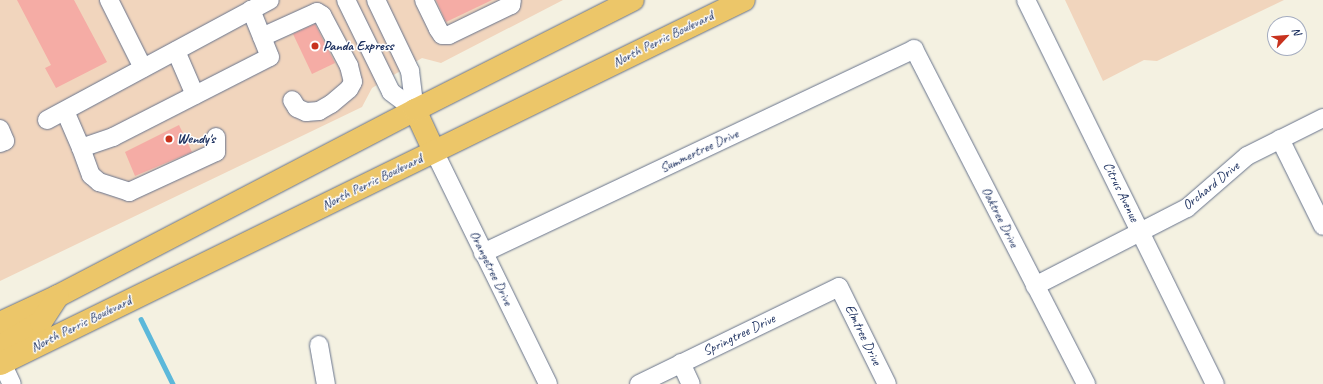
<!DOCTYPE html>
<html>
<head>
<meta charset="utf-8">
<style>
  body { margin:0 }
  #map { position:relative; width:1323px; height:384px; overflow:hidden; background:#f4f1e1; font-family:Caveat,sans-serif }
  div>[style] { position:absolute }
  .built>* { inset:0; background:#f1d5bd }
  .stream>* { height:4.5px; margin:-2.25px; padding:0 2.25px; transform-origin:2.25px; border-radius:2.25px; background:#5cb8da }
  .building>* { inset:0; background:#f5aca5 }
  .roads { filter:drop-shadow(0 0 1px #67738c) drop-shadow(0 0 1px #67738c) }
  .minor>* { height:18px; margin:-9px; padding:0 9px; transform-origin:9px; border-radius:9px; background:#fff }
  .major>* { height:22px; margin:-11px; padding:0 11px; transform-origin:11px; border-radius:11px; background:#ecc669 }
  .dots>* { width:11px; height:11px; translate:-50% -50%; box-sizing:border-box; border:2px solid #fff; border-radius:50% }
  span { translate:-50% -50%; white-space:nowrap; text-align:center; line-height:1.15; -webkit-text-stroke:3px #fff; paint-order:stroke }
  .street-label { font-size:14px; color:#1b2f5e }
  .poi-label { font-size:14px; color:#1b2f5e; font-weight:700 }
  .left { translate:0 -50%; text-align:left }
  .north { position:absolute; left:1267px; top:16px; width:40px; height:40px; box-sizing:border-box; background:#fff; border:1px solid #a4acbf; border-radius:50%; rotate:64deg; font-size:11px; font-weight:700; line-height:16px; text-align:center; color:#1b2f5e }
  .north::after { content:''; display:block; margin:auto; width:14px; height:18px; background:#c8321e; clip-path:polygon(50% 0,100% 100%,50% 72%,0 100%) }
</style>
</head>
<body>
<div id="map">
  <div class="built">
    <i style="clip-path:polygon(0 0,563px 0,441px 63px,422px 58px,372px 88px,362px 107px,0 281px)"></i>
    <i style="clip-path:polygon(1065px 0,1284px 0,1157px 61px,1144px 60px,1103px 81px)"></i>
  </div>
  <div class="stream">
    <i style="left:141px;top:319px;width:72px;rotate:63.8deg"></i>
  </div>
  <div class="building">
    <i style="clip-path:polygon(17px 0,74px 0,107px 62px,56px 88px,45px 68px,51px 65px)"></i>
    <i style="clip-path:polygon(436px 0,492px 0,446px 22px)"></i>
    <i style="clip-path:polygon(315px 24px,335px 63px,312px 74px,293px 34px)"></i>
    <i style="clip-path:polygon(179px 125px,192px 152px,135px 176px,125px 152px)"></i>
  </div>
  <div class="roads">
    <div class="minor">
      <i style="left:109px;top:0;width:76px;rotate:63.4deg"></i>
      <i style="left:346px;top:0;width:102px;rotate:63.9deg"></i>
      <i style="left:391px;top:92px;width:30px;rotate:37deg"></i>
      <i style="left:376px;top:0;width:79px;rotate:64.4deg"></i>
      <i style="left:410px;top:71px;width:39px;rotate:83deg"></i>
      <i style="left:424px;top:0;width:32px;rotate:64deg"></i>
      <i style="left:438px;top:29px;width:7px;rotate:56deg"></i>
      <i style="left:442px;top:35px;width:7px"></i>
      <i style="left:449px;top:35px;width:69px;rotate:-25.8deg"></i>
      <i style="left:511px;top:5px;width:5px;rotate:-79deg"></i>
      <i style="left:1026px;top:0;width:428px;rotate:63.8deg"></i>
      <i style="left:262px;top:37px;width:60px;rotate:-24.4deg"></i>
      <i style="left:317px;top:12px;width:6px;rotate:31deg"></i>
      <i style="left:322px;top:15px;width:58px;rotate:62.1deg"></i>
      <i style="left:349px;top:66px;width:16px;rotate:76deg"></i>
      <i style="left:353px;top:82px;width:8px;rotate:120deg"></i>
      <i style="left:349px;top:89px;width:23px;rotate:140deg"></i>
      <i style="left:331px;top:104px;width:14px;rotate:150deg"></i>
      <i style="left:319px;top:111px;width:13px;rotate:176deg"></i>
      <i style="left:306px;top:112px;width:10px;rotate:-156deg"></i>
      <i style="left:297px;top:108px;width:9px;rotate:-122deg"></i>
      <i style="left:176px;top:51px;width:48px;rotate:66.6deg"></i>
      <i style="left:65px;top:111px;width:40px;rotate:66.6deg"></i>
      <i style="left:81px;top:148px;width:34px;rotate:-19deg"></i>
      <i style="left:113px;top:137px;width:176px;rotate:-27deg"></i>
      <i style="left:270px;top:57px;width:51px;rotate:-112deg"></i>
      <i style="left:47px;top:120px;width:253px;rotate:-28.3deg"></i>
      <i style="left:0;top:129px;width:13px;rotate:67deg"></i>
      <i style="left:5px;top:141px;width:5px;rotate:158deg"></i>
      <i style="left:1280px;top:139px;width:97px;rotate:63.7deg"></i>
      <i style="left:81px;top:148px;width:29px;rotate:70deg"></i>
      <i style="left:91px;top:175px;width:11px;rotate:41deg"></i>
      <i style="left:99px;top:182px;width:32px;rotate:18deg"></i>
      <i style="left:129px;top:192px;width:96px;rotate:-24.7deg"></i>
      <i style="left:216px;top:152px;width:15px;rotate:-90deg"></i>
      <i style="left:434px;top:151px;width:259px;rotate:63.9deg"></i>
      <i style="left:483px;top:253px;width:477px;rotate:-25.3deg"></i>
      <i style="left:914px;top:49px;width:377px;rotate:62.8deg"></i>
      <i style="left:1035px;top:286px;width:171px;rotate:-27.2deg"></i>
      <i style="left:1187px;top:208px;width:79px;rotate:-40.9deg"></i>
      <i style="left:1247px;top:156px;width:85px;rotate:-26.6deg"></i>
      <i style="left:319px;top:345px;width:40px;rotate:80deg"></i>
      <i style="left:2px;top:363px;width:23px;rotate:65deg"></i>
      <i style="left:681px;top:363px;width:23px;rotate:65deg"></i>
      <i style="left:639px;top:384px;width:222px;rotate:-25.9deg"></i>
      <i style="left:839px;top:287px;width:108px;rotate:63.7deg"></i>
    </div>
    <div class="major">
      <i style="left:415px;top:110px;width:45px;rotate:65.1deg"></i>
      <i style="left:0;top:323px;width:64px;rotate:-25deg"></i>
      <i style="left:58px;top:296px;width:403px;rotate:-27.5deg"></i>
      <i style="left:415px;top:110px;width:244px;rotate:-26.8deg"></i>
      <i style="left:2px;top:363px;width:18px;rotate:-90deg"></i>
      <i style="left:2px;top:345px;width:45px;rotate:-30.5deg"></i>
      <i style="left:41px;top:322px;width:31px;rotate:-57deg"></i>
      <i style="left:0;top:364px;width:828px;rotate:-26.07deg"></i>
    </div>
  </div>
  <div class="dots">
    <i style="left:315px;top:46px;background:#c8321e"></i>
    <i style="left:169px;top:139px;background:#c8321e"></i>
  </div>
  <div class="street-label">
    <span style="left:663px;top:39px;rotate:-26deg">North Perris Boulevard</span>
    <span style="left:699px;top:151px;rotate:-25deg">Summertree Drive</span>
    <span style="left:372px;top:182px;rotate:-26deg">North Perris Boulevard</span>
    <span style="left:1211px;top:186px;rotate:-39deg">Orchard Drive</span>
    <span style="left:1121px;top:192px;rotate:64deg">Citrus Avenue</span>
    <span style="left:1000px;top:217px;rotate:63deg">Oaktree Drive</span>
    <span style="left:491px;top:268px;rotate:64deg">Orangetree Drive</span>
    <span style="left:81px;top:324px;rotate:-26deg">North Perris Boulevard</span>
    <span style="left:739px;top:335px;rotate:-26deg">Springtree Drive</span>
    <span style="left:863px;top:335px;rotate:64deg">Elmtree Drive</span>
  </div>
  <div class="poi-label">
    <span class="left" style="left:323px;top:46px">Panda Express</span>
    <span class="left" style="left:177px;top:139px">Wendy's</span>
  </div>
  <div class="north">N</div>
</div>
</body>
</html>
